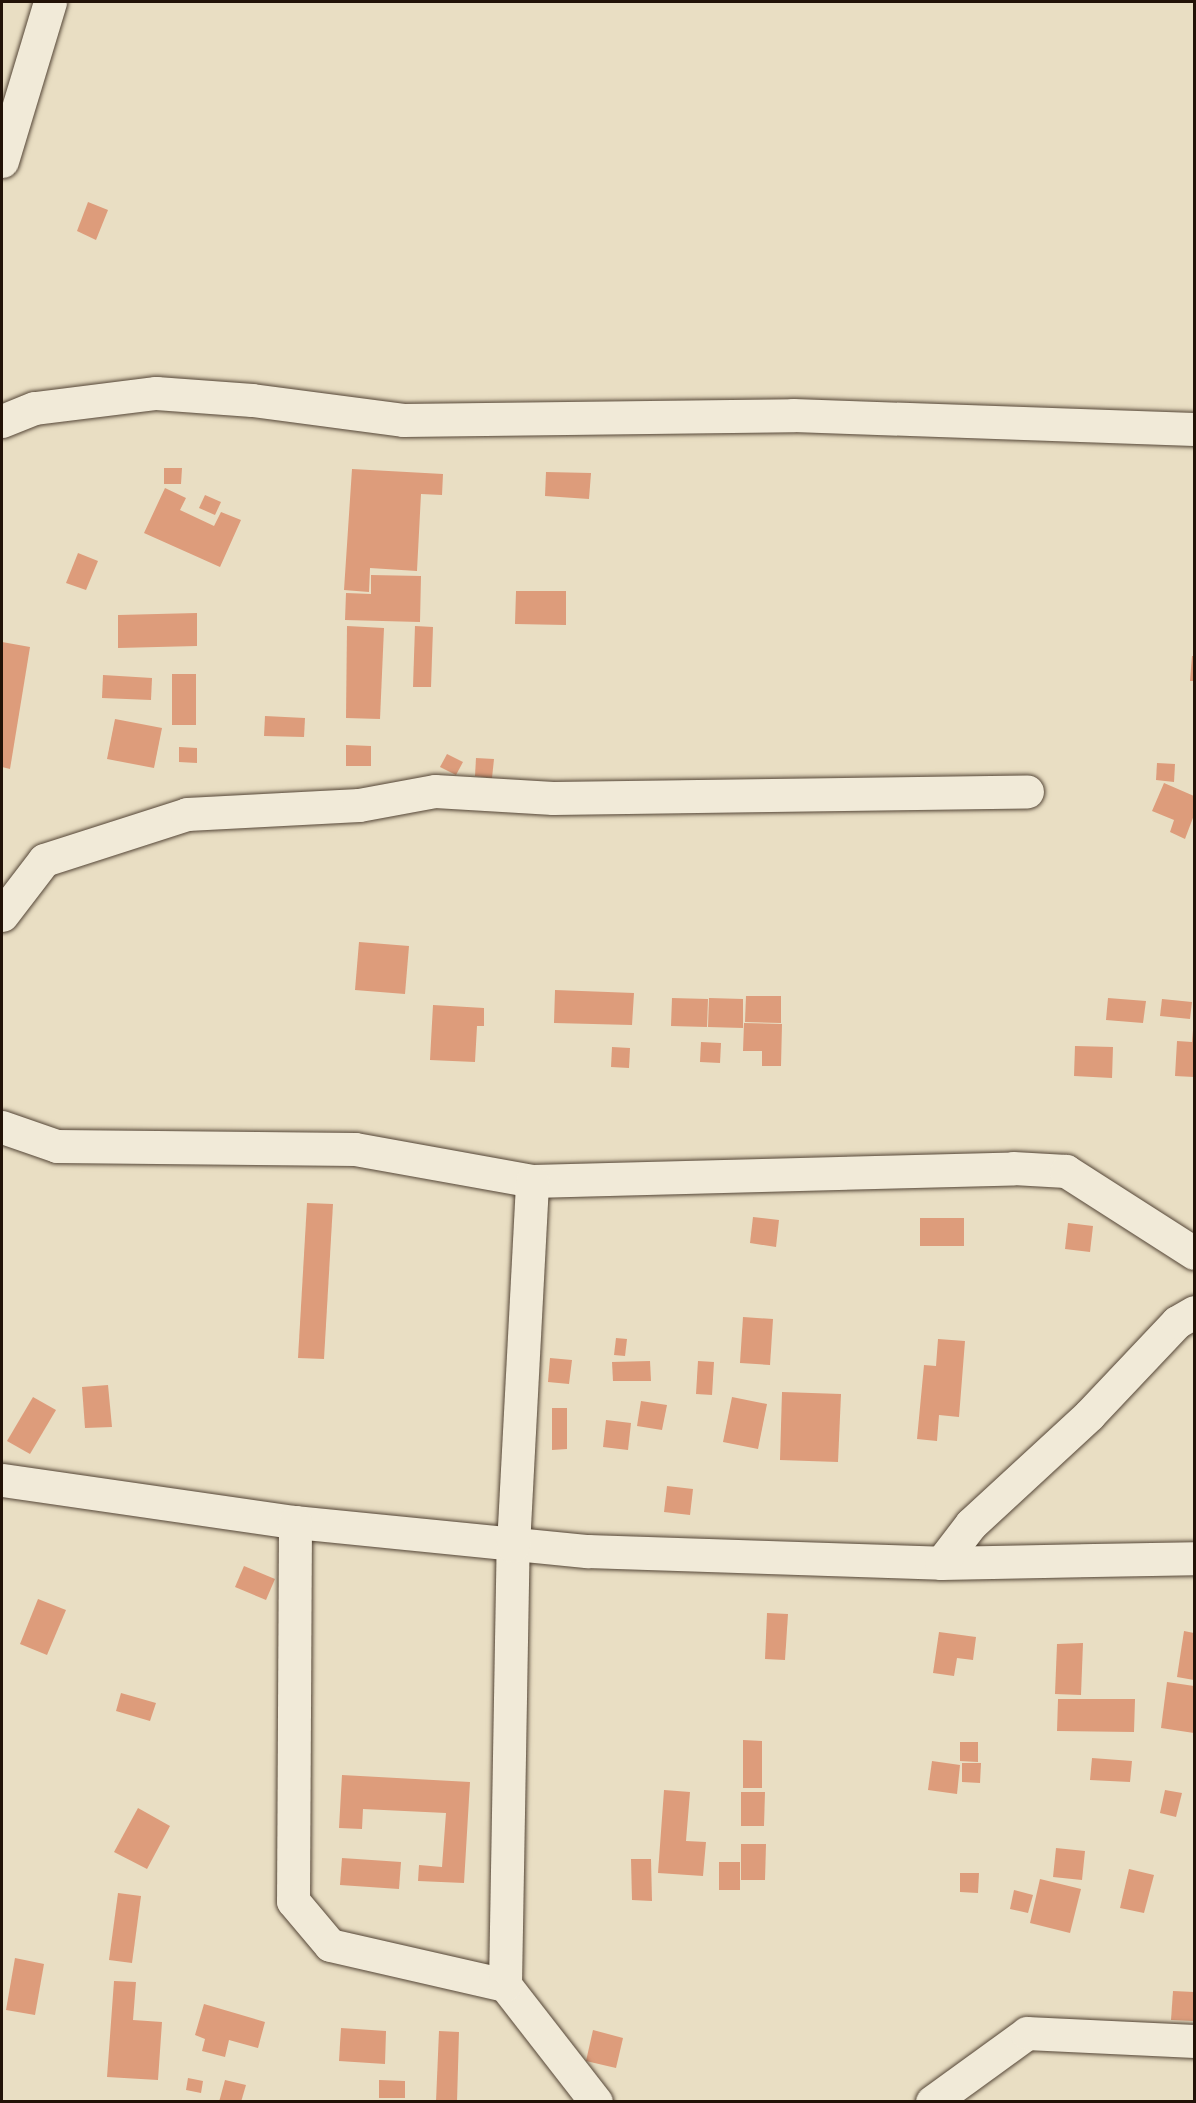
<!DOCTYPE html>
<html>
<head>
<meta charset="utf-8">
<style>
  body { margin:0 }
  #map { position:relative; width:1196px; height:2103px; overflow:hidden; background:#e9dec3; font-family:"IM FELL Great Primer",serif }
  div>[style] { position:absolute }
  .building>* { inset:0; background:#dd9c7b }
  .roads { filter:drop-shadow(0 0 2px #544536) drop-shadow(0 0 2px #544536) }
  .minor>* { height:33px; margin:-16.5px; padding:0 16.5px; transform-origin:16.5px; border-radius:16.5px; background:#f1ead8 }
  span { translate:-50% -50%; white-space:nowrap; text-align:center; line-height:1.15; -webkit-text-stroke:6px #f1ead8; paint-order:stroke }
  .frame { position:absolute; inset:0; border:3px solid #221207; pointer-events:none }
</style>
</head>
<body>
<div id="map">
  <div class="building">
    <i style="clip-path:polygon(88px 202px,108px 210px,96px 240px,77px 231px)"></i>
    <i style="clip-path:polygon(164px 468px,182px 468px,181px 484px,164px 484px)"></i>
    <i style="clip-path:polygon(352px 469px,443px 474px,442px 495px,421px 494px,417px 571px,370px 568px,369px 592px,344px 590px)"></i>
    <i style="clip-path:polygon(546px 472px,591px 473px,589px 499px,545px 496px)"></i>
    <i style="clip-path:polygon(165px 488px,186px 498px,180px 510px,214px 526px,221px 512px,241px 520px,220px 567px,144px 533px)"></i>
    <i style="clip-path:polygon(205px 495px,221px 502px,215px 515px,199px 508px)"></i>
    <i style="clip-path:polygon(78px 553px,98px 561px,86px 590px,66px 583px)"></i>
    <i style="clip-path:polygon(371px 575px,421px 576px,420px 622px,345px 620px,346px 593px,371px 594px)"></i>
    <i style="clip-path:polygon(516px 591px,566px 591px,566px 625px,515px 624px)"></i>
    <i style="clip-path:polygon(197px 613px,197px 646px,118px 648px,118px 615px)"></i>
    <i style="clip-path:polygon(347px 626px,384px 628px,380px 719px,346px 718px)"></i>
    <i style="clip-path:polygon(415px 626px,433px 627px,431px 687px,413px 687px)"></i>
    <i style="clip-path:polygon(2px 642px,30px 647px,10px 769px,2px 767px)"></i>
    <i style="clip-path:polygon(1192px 656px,1194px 656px,1194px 681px,1190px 681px)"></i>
    <i style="clip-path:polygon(172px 674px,196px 674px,196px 725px,172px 725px)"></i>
    <i style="clip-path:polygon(103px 675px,152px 678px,151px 700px,102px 698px)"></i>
    <i style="clip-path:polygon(265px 716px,305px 718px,304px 737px,264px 736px)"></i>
    <i style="clip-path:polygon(115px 719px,162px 728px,154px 768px,107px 759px)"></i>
    <i style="clip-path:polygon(346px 745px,371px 746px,371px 766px,346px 766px)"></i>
    <i style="clip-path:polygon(179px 747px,197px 748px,197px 763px,179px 762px)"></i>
    <i style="clip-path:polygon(447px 754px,463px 762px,456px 775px,440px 767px)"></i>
    <i style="clip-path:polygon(476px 758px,494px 759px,492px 778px,475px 776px)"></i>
    <i style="clip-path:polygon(1157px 763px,1175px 764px,1174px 782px,1156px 780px)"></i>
    <i style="clip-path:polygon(1164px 783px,1194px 796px,1194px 815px,1185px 839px,1170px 832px,1174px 820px,1152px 811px)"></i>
    <i style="clip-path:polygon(359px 942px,409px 946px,405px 994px,355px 990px)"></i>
    <i style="clip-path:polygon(555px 990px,634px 993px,632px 1025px,554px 1023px)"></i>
    <i style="clip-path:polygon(746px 996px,781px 996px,781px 1023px,745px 1022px)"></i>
    <i style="clip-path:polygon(672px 998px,708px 999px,707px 1027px,671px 1026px)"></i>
    <i style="clip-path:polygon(709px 998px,743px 999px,743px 1028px,708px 1027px)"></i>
    <i style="clip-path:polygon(1108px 998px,1146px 1001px,1143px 1023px,1106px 1020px)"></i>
    <i style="clip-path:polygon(1162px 999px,1192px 1002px,1190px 1019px,1160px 1016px)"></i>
    <i style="clip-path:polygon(433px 1005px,484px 1008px,484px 1026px,477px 1026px,475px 1062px,430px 1060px)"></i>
    <i style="clip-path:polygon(744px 1023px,782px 1024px,781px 1066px,762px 1066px,762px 1051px,743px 1051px)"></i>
    <i style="clip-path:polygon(1193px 1030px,1194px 1077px,1175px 1076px,1177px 1041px,1192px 1042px)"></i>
    <i style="clip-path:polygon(701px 1042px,721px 1043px,720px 1063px,700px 1062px)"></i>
    <i style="clip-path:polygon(1075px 1046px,1113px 1047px,1112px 1078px,1074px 1076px)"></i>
    <i style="clip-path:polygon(612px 1047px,630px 1048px,629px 1068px,611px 1067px)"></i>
    <i style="clip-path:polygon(307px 1203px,333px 1204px,324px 1359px,298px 1358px)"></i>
    <i style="clip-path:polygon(753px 1217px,779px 1220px,776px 1247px,750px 1243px)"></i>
    <i style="clip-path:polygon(920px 1218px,964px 1218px,964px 1246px,920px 1246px)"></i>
    <i style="clip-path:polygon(1068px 1223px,1093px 1226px,1090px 1252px,1065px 1249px)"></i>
    <i style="clip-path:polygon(743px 1317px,773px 1319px,770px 1365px,740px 1363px)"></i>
    <i style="clip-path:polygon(616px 1338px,627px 1339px,625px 1356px,614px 1355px)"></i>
    <i style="clip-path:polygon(938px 1339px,965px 1341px,959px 1417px,939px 1415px,937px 1441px,917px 1439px,924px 1365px,936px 1366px)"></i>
    <i style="clip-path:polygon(550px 1358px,572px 1360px,569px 1384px,548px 1382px)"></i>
    <i style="clip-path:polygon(650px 1361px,651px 1381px,613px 1381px,612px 1362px)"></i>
    <i style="clip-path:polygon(698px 1361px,714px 1362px,712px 1395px,696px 1394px)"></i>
    <i style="clip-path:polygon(108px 1385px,112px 1427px,85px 1428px,82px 1387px)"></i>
    <i style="clip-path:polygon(782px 1392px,841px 1394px,838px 1462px,780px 1460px)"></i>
    <i style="clip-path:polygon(33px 1397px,56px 1410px,30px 1454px,7px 1441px)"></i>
    <i style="clip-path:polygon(732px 1397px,767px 1404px,758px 1449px,723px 1442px)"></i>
    <i style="clip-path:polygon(641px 1401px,667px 1405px,662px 1430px,637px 1426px)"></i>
    <i style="clip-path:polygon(552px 1408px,567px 1408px,567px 1449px,552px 1450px)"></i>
    <i style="clip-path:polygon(606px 1420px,631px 1423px,628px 1450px,603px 1447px)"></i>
    <i style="clip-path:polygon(667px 1486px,693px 1489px,690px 1515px,664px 1512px)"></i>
    <i style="clip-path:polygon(244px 1566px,275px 1579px,266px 1600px,235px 1587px)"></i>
    <i style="clip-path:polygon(38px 1599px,66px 1610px,47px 1655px,20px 1644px)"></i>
    <i style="clip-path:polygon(767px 1613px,788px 1614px,785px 1660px,765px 1659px)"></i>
    <i style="clip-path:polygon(1184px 1631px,1194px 1633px,1194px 1680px,1177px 1677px)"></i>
    <i style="clip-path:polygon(939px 1632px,976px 1637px,973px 1660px,957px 1658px,954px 1676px,933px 1673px)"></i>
    <i style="clip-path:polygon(1083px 1643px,1081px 1695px,1055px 1694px,1057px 1644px)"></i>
    <i style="clip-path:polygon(1167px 1682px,1194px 1686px,1194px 1733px,1161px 1728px)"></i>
    <i style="clip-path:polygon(121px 1693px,156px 1703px,150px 1721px,116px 1711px)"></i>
    <i style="clip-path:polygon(1058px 1699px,1135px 1699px,1134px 1732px,1057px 1731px)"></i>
    <i style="clip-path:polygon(743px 1740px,762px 1741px,762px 1788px,743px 1788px)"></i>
    <i style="clip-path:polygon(960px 1742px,978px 1742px,978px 1762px,960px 1761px)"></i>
    <i style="clip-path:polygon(1092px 1758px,1132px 1761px,1130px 1782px,1090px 1780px)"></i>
    <i style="clip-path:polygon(932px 1761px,960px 1765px,957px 1794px,928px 1790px)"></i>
    <i style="clip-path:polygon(962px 1763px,981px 1763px,980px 1783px,962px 1782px)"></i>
    <i style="clip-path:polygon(342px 1775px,470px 1782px,464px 1883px,418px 1881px,419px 1865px,442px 1867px,446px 1813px,363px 1809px,362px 1829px,339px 1828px)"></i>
    <i style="clip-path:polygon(664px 1790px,690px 1792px,686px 1841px,706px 1842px,703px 1876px,658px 1873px)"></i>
    <i style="clip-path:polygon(1165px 1790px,1182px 1793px,1176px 1817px,1160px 1813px)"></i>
    <i style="clip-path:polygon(741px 1792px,765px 1792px,764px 1826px,741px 1826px)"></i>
    <i style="clip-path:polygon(138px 1808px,170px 1826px,147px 1869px,114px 1852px)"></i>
    <i style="clip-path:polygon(741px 1844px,766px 1844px,765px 1880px,741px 1880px)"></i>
    <i style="clip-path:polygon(1056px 1848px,1085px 1851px,1082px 1880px,1053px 1877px)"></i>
    <i style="clip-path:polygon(342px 1858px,401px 1862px,399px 1889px,340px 1885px)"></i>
    <i style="clip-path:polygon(631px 1859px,651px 1859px,652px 1901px,632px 1900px)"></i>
    <i style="clip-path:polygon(719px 1862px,740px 1862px,740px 1890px,719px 1890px)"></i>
    <i style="clip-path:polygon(1129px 1869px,1154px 1875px,1144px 1913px,1120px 1908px)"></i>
    <i style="clip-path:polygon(960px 1873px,979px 1873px,978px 1893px,960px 1892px)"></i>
    <i style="clip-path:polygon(1040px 1879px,1081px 1889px,1070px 1933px,1030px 1923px)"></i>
    <i style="clip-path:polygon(1014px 1890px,1033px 1895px,1028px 1913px,1010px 1909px)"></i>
    <i style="clip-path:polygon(118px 1893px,141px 1896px,132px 1963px,109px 1960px)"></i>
    <i style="clip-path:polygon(15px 1958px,44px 1964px,35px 2015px,6px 2010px)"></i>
    <i style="clip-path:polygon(114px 1981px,136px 1982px,133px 2020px,162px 2022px,158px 2080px,107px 2077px)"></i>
    <i style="clip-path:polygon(1173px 1991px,1194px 1992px,1194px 2021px,1171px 2020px)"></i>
    <i style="clip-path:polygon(204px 2004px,265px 2022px,258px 2048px,229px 2040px,225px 2057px,202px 2051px,205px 2039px,195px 2035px)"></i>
    <i style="clip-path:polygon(341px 2028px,386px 2031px,385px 2064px,339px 2061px)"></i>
    <i style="clip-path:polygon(593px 2030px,623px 2038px,616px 2068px,586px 2061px)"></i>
    <i style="clip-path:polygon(439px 2031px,459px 2032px,457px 2102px,436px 2102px)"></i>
    <i style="clip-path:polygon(188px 2078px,203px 2081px,201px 2093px,186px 2090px)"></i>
    <i style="clip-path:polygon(225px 2080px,246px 2085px,241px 2102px,219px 2102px)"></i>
    <i style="clip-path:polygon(379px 2080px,405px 2081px,405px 2098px,379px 2098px)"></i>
  </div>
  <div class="roads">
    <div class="minor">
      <i style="left:2px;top:161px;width:166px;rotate:-73.2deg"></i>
      <i style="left:2px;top:421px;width:35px;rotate:-22deg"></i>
      <i style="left:35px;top:408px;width:122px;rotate:-7.1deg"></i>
      <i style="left:156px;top:393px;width:96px;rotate:4.2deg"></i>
      <i style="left:252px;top:400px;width:152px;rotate:7.5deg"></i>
      <i style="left:403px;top:420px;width:390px;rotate:-0.7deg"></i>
      <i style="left:793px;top:415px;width:401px;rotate:2deg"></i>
      <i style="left:2px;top:915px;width:69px;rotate:-52.6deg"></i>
      <i style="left:44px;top:860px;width:150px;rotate:-17.8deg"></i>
      <i style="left:187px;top:814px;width:172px;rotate:-3deg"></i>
      <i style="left:359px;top:805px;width:77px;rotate:-10.4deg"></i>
      <i style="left:435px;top:791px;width:118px;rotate:3.4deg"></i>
      <i style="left:553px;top:798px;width:474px;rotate:-0.8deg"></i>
      <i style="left:2px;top:1127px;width:58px;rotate:19.1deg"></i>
      <i style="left:57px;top:1146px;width:298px;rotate:0.6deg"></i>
      <i style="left:355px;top:1149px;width:180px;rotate:10.2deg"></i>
      <i style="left:532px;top:1181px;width:481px;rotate:-1.5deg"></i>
      <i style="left:1013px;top:1168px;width:53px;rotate:3.2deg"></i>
      <i style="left:1066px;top:1171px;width:152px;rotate:32.6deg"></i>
      <i style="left:2px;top:1480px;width:296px;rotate:8.2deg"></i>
      <i style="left:295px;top:1522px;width:293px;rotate:5.7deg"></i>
      <i style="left:587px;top:1551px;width:354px;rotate:1.9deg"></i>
      <i style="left:941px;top:1563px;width:253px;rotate:-1.1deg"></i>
      <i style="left:295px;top:1522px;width:379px;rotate:90.3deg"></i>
      <i style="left:293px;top:1901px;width:57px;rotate:49.9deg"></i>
      <i style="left:330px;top:1945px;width:180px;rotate:12.9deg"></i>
      <i style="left:505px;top:1985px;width:148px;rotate:52.1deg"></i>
      <i style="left:941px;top:1563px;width:49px;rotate:-52.4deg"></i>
      <i style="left:971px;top:1524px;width:161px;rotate:-42.7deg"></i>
      <i style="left:1089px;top:1415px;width:128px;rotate:-46.6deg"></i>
      <i style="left:1177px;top:1322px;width:20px;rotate:-30deg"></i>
      <i style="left:505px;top:1985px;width:439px;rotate:-89deg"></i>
      <i style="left:513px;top:1546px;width:365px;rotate:-87deg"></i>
      <i style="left:932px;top:2102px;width:117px;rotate:-36deg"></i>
      <i style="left:1027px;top:2033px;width:167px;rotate:2.7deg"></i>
    </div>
  </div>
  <div class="frame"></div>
</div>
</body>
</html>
